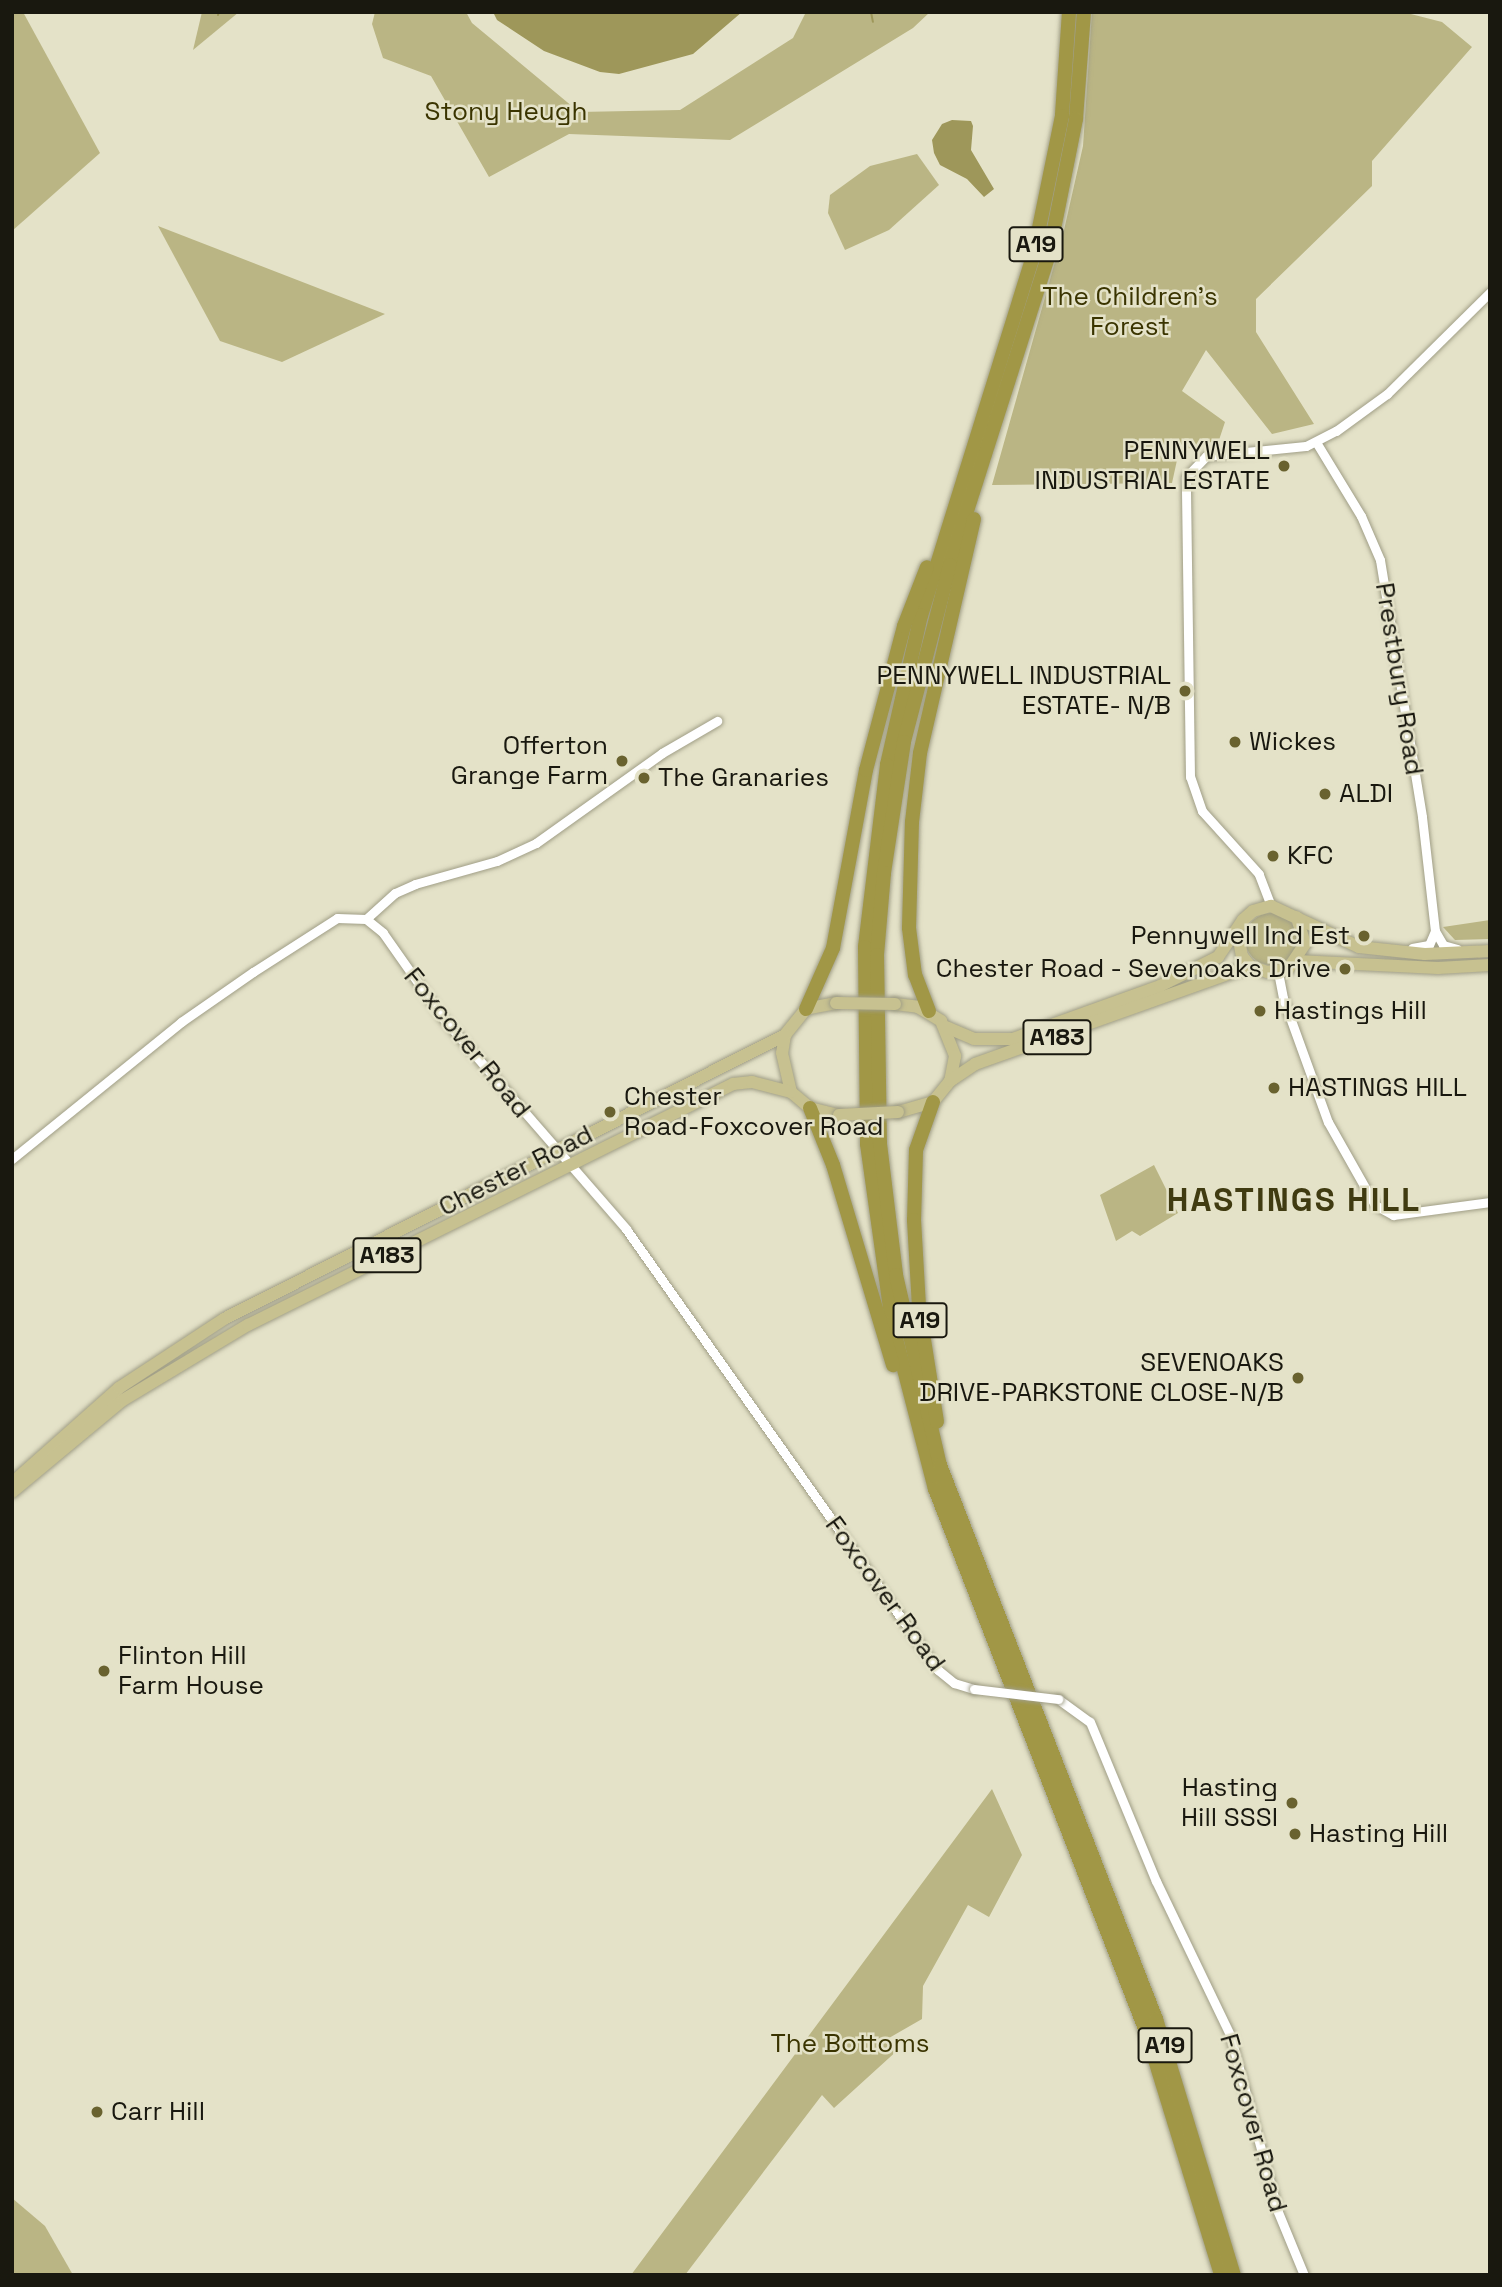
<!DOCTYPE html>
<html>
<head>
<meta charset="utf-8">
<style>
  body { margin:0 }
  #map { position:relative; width:1502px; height:2287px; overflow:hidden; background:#e4e2c8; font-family:"Space Grotesk",sans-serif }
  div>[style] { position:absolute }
  .green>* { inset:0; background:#bab584 }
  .round { border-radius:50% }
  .water>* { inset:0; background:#9e975a }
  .stream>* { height:2px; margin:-1px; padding:0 1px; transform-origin:1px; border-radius:1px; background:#9e975a }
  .roads { filter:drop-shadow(0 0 2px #a09e86) drop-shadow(0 0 2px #a09e86) }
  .minor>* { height:9px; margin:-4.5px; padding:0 4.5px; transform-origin:4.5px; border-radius:4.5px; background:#fff }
  .major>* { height:12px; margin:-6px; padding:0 6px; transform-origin:6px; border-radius:6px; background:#c7c190 }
  .highway>* { height:14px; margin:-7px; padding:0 7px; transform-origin:7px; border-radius:7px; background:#a19746 }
  .bridges { filter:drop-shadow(0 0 2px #a09e86) drop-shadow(0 0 2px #a09e86) }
  .minor-bridge>* { height:9px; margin:-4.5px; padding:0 4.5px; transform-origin:4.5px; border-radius:4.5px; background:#fff }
  .major-bridge>* { height:12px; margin:-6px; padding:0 6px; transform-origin:6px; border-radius:6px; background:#c7c190 }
  .dots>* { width:19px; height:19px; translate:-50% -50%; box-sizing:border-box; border:4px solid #e4e2c8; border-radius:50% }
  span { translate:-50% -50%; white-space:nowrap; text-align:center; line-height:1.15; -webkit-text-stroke:5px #e4e2c8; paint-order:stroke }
  .shield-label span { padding:2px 5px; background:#e4e2c8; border:2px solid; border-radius:5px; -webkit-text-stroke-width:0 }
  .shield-label { font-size:24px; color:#19180f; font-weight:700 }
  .park-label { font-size:26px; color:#3a3400 }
  .poi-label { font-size:26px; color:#19180f }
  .right { translate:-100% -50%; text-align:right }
  .left { translate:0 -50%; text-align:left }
  .street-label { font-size:26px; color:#19180f }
  .district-label { font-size:33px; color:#403b11; font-weight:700; letter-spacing:2px }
  .frame { position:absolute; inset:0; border:14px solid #19180f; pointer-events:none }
</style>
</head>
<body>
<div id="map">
  <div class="green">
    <i style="clip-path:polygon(12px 12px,23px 12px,100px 153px,12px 231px)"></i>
    <i style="clip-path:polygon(202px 12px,239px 12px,193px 50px)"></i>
    <i style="clip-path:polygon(375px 12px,466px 12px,472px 23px,579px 112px,680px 110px,793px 38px,806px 12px,930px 12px,913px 28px,730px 140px,569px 134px,489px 177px,431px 76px,383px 58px,372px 24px)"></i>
    <i style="clip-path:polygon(1092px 12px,1403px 12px,1442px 22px,1472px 47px,1372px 161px,1372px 186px,1256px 299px,1256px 332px,1314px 424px,1272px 434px,1206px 350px,1182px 391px,1225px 422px,1219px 440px,1179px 451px,1172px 483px,992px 485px,1064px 230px,1083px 146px)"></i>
    <i style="clip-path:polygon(917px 154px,939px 185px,889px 230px,845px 250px,828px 213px,830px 195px,870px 166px)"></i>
    <i style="clip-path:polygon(158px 226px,385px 314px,282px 362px,220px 341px)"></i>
    <i class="round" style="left:1245px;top:913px;width:52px;height:52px"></i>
    <i style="clip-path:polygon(1490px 920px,1490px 939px,1455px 940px,1443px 927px)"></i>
    <i style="clip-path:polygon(1154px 1165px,1178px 1213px,1140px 1236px,1132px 1231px,1116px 1241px,1100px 1195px)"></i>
    <i style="clip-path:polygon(992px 1789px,1022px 1855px,989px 1917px,968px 1905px,923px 1986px,922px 2019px,889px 2038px,900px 2048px,834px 2108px,822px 2095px,685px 2275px,631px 2275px)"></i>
    <i style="clip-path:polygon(12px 2198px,45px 2226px,73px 2275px,12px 2275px)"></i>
  </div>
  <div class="water">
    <i style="clip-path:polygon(493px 12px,651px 14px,742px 12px,693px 54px,619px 74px,600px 72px,544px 51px,497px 20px)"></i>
    <i style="clip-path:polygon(952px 120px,971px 121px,973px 126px,971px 150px,994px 189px,984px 197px,967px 179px,940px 165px,934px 153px,932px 140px,942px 124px)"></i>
  </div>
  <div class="stream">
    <i style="left:871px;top:12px;width:10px;rotate:79deg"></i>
    <i style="left:218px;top:15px;width:3px;rotate:-72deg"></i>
  </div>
  <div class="roads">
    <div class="minor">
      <i style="left:1316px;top:442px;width:87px;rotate:58.7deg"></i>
      <i style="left:1361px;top:516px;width:48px;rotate:66.6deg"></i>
      <i style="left:1380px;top:560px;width:260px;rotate:80.7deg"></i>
      <i style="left:1422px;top:817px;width:115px;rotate:83.5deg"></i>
      <i style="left:1435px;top:931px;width:16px;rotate:60deg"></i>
      <i style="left:1443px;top:945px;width:15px;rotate:16deg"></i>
      <i style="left:1271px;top:906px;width:34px;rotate:-111deg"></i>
      <i style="left:1259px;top:874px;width:85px;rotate:-132.1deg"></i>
      <i style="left:1202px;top:811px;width:36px;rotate:-109deg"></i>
      <i style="left:1190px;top:777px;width:300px;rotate:-90.8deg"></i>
      <i style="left:1186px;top:477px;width:29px;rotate:-46deg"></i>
      <i style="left:1206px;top:456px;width:100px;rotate:-5.7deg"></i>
      <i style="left:1306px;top:446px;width:34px;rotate:-27deg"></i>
      <i style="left:1336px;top:431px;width:63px;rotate:-36deg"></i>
      <i style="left:1387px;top:394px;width:145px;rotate:-44.7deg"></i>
      <i style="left:366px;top:919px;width:39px;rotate:-42deg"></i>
      <i style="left:395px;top:893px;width:22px;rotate:-24deg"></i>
      <i style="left:415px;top:884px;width:85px;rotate:-15.7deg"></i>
      <i style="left:497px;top:861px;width:43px;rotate:-24.8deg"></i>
      <i style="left:536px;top:843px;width:155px;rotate:-35.5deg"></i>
      <i style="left:662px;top:753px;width:64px;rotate:-30.2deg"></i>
      <i style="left:1412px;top:948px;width:17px;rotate:-10deg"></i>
      <i style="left:1429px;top:945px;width:15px;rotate:-67deg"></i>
      <i style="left:1278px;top:972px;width:26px;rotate:79deg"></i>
      <i style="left:1283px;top:998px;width:132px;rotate:70.1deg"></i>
      <i style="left:1328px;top:1122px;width:95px;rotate:60.5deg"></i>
      <i style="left:1375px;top:1205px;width:21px;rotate:29deg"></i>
      <i style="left:1393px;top:1215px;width:98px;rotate:-7.6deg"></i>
      <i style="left:12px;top:1159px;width:218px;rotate:-39deg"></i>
      <i style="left:181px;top:1022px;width:88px;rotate:-34.8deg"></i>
      <i style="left:253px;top:972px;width:100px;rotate:-32.7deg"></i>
      <i style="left:337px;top:918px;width:29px;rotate:2deg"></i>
      <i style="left:366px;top:919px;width:22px;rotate:39deg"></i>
      <i style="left:383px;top:933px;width:103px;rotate:54.9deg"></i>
      <i style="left:442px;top:1017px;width:281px;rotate:49deg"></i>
      <i style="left:626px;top:1229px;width:540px;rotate:54.72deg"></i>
      <i style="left:938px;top:1670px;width:21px;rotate:39deg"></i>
      <i style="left:954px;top:1683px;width:21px;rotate:17deg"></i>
      <i style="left:1058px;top:1699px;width:39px;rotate:36deg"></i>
      <i style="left:1090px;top:1722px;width:172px;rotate:67.5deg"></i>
      <i style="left:1156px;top:1881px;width:171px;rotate:64.3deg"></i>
      <i style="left:1230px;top:2035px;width:183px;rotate:74.8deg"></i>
      <i style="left:1278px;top:2212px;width:68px;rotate:67.6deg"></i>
    </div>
    <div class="major">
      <i style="left:1238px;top:934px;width:22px;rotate:80deg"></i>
      <i style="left:1242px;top:956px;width:13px;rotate:51deg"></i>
      <i style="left:1250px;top:966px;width:18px;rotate:19deg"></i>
      <i style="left:1267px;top:972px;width:21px;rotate:-8deg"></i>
      <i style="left:1288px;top:969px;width:30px;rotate:-56deg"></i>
      <i style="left:1305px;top:944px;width:28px;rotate:-107deg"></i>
      <i style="left:1297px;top:961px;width:141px;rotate:2.8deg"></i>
      <i style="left:1438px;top:968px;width:52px;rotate:-3.3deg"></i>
      <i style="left:836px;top:1003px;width:31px;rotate:169deg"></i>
      <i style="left:806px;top:1009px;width:33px;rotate:129deg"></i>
      <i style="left:785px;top:1035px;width:18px;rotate:99deg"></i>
      <i style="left:782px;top:1053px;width:40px;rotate:77deg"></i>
      <i style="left:791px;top:1092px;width:25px;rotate:40deg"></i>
      <i style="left:810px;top:1108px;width:30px;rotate:14deg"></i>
      <i style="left:895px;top:1004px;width:23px;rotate:7deg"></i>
      <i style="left:918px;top:1007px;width:27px;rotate:31deg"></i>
      <i style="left:941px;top:1021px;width:38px;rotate:68deg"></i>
      <i style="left:955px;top:1056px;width:25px;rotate:101deg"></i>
      <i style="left:950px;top:1081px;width:27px;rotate:129deg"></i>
      <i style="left:933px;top:1102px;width:36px;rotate:164deg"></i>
      <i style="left:946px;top:1027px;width:30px;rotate:23deg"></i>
      <i style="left:974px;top:1039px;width:39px"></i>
      <i style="left:1013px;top:1039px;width:156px;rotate:-19.8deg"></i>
      <i style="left:1160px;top:986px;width:65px;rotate:-26.6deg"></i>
      <i style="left:1218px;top:957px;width:45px;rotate:-56deg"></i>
      <i style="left:1243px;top:920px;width:13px;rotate:-42deg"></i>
      <i style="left:1253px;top:911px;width:19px;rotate:-16deg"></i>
      <i style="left:1271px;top:906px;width:97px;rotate:25deg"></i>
      <i style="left:1359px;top:947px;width:66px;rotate:6.1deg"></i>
      <i style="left:1425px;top:954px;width:65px;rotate:-2.6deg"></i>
      <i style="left:950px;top:1081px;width:30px;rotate:-34deg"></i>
      <i style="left:975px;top:1064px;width:292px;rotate:-19.6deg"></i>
      <i style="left:12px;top:1483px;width:143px;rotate:-41.6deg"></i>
      <i style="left:119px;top:1388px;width:126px;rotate:-33.3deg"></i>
      <i style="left:224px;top:1319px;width:629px;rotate:-26.85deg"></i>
      <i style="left:12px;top:1492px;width:144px;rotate:-39.7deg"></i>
      <i style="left:123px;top:1400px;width:146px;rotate:-31deg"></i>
      <i style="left:248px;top:1325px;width:542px;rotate:-26.42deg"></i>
      <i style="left:733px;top:1084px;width:19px;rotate:-6deg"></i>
      <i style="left:752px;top:1082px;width:40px;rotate:14.4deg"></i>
    </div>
    <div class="highway">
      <i style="left:1069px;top:12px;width:104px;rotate:93.9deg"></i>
      <i style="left:1062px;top:116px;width:140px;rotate:101.6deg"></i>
      <i style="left:1034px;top:253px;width:379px;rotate:107.3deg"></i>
      <i style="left:921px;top:615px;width:154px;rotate:102.8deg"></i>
      <i style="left:887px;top:765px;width:183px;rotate:96.9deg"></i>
      <i style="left:865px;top:947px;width:197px;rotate:89.4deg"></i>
      <i style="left:867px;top:1144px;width:181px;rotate:82deg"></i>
      <i style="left:892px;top:1323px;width:171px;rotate:75.5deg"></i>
      <i style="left:935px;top:1489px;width:585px;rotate:68.74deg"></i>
      <i style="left:1147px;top:2034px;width:252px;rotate:72.9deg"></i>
      <i style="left:1084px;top:12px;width:107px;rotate:94.3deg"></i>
      <i style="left:1076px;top:119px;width:138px;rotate:101.3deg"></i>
      <i style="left:1049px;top:254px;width:326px;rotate:107.7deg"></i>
      <i style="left:950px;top:565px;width:183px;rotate:104.6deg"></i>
      <i style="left:904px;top:742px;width:133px;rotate:98.7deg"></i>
      <i style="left:884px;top:873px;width:82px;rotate:94.9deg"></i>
      <i style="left:877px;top:955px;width:189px;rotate:89.1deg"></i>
      <i style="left:880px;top:1144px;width:132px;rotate:83deg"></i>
      <i style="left:896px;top:1275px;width:195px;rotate:77deg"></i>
      <i style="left:940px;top:1465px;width:595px;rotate:68.7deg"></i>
      <i style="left:1156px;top:2019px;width:268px;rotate:73.1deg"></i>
      <i style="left:806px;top:1009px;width:67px;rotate:-66.1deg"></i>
      <i style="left:833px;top:948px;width:181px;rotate:-79.5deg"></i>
      <i style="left:866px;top:770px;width:149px;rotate:-75.2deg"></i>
      <i style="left:904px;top:626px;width:63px;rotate:-68.7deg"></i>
      <i style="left:929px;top:1011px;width:39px;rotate:-111deg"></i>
      <i style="left:915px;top:975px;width:47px;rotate:-97.3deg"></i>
      <i style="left:909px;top:928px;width:106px;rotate:-88.4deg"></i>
      <i style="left:912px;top:822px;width:69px;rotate:-83.4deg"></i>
      <i style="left:920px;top:753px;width:240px;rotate:-77deg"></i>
      <i style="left:933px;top:1102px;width:51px;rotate:109.5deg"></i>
      <i style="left:916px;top:1150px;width:70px;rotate:91.6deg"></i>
      <i style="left:914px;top:1220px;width:88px;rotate:86.7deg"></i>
      <i style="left:919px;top:1308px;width:115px;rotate:81deg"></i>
      <i style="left:810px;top:1108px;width:61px;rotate:68deg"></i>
      <i style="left:833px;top:1165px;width:209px;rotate:73.3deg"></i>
    </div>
  </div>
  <div class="bridges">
    <div class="minor-bridge">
      <i style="left:974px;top:1689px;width:85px;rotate:6.8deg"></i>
    </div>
    <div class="major-bridge">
      <i style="left:836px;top:1003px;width:59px;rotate:1deg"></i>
      <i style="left:839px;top:1115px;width:59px;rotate:-2.9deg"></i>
    </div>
  </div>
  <div class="dots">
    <i style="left:1284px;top:466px;background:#69622f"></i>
    <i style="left:1185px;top:691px;background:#69622f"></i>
    <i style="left:1235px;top:742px;background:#69622f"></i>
    <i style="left:622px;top:761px;background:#69622f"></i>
    <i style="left:644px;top:778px;background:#69622f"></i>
    <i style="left:1325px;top:794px;background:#69622f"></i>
    <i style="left:1273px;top:856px;background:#69622f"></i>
    <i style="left:1364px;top:936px;background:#69622f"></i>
    <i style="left:1345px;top:969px;background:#69622f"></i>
    <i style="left:1260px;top:1011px;background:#69622f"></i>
    <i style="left:1274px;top:1088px;background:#69622f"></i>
    <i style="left:610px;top:1112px;background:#69622f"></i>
    <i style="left:1298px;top:1378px;background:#69622f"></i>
    <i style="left:104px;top:1671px;background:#69622f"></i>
    <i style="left:1292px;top:1803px;background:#69622f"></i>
    <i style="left:1295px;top:1834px;background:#69622f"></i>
    <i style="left:97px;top:2112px;background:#69622f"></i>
  </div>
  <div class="shield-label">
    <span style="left:1036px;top:244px">A19</span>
    <span style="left:1057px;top:1037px">A183</span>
    <span style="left:387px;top:1255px">A183</span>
    <span style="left:920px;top:1320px">A19</span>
    <span style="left:1165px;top:2045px">A19</span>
  </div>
  <div class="park-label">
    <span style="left:506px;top:112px">Stony Heugh</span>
    <span style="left:1130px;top:312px">The Children's<br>Forest</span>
    <span style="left:850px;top:2044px">The Bottoms</span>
  </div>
  <div class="poi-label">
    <span class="right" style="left:1270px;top:466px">PENNYWELL<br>INDUSTRIAL ESTATE</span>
    <span class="right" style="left:1171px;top:691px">PENNYWELL INDUSTRIAL<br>ESTATE- N/B</span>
    <span class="left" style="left:1249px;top:742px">Wickes</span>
    <span class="right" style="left:608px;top:761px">Offerton<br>Grange Farm</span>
    <span class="left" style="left:658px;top:778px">The Granaries</span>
    <span class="left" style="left:1339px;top:794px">ALDI</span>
    <span class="left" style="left:1287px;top:856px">KFC</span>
    <span class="right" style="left:1350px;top:936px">Pennywell Ind Est</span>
    <span class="right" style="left:1331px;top:969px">Chester Road - Sevenoaks Drive</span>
    <span class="left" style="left:1274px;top:1011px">Hastings Hill</span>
    <span class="left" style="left:1288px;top:1088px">HASTINGS HILL</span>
    <span class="left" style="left:624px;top:1112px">Chester<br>Road-Foxcover Road</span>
    <span class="right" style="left:1284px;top:1378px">SEVENOAKS<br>DRIVE-PARKSTONE CLOSE-N/B</span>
    <span class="left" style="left:118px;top:1671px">Flinton Hill<br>Farm House</span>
    <span class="right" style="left:1278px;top:1803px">Hasting<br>Hill SSSI</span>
    <span class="left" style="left:1309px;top:1834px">Hasting Hill</span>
    <span class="left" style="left:111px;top:2112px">Carr Hill</span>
  </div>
  <div class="street-label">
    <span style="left:1399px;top:679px;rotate:81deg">Prestbury Road</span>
    <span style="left:467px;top:1043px;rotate:51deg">Foxcover Road</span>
    <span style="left:516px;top:1171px;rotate:-27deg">Chester Road</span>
    <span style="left:885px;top:1594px;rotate:54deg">Foxcover Road</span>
    <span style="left:1253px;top:2123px;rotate:74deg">Foxcover Road</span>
  </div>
  <div class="district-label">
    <span style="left:1294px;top:1201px">HASTINGS HILL</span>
  </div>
  <div class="frame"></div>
</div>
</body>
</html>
